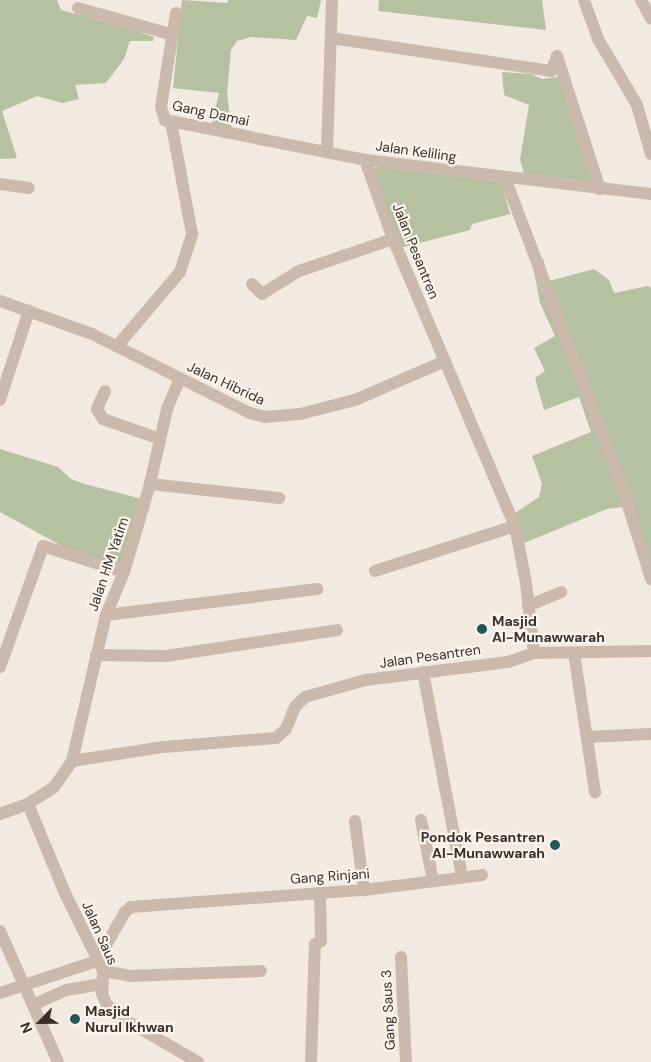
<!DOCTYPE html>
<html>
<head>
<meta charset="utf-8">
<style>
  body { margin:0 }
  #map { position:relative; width:651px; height:1062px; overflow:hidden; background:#f2eae1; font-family:"DM Sans",sans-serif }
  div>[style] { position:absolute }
  .green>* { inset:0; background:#b6c1a1 }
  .minor>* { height:12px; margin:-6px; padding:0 6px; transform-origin:6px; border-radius:6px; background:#cbbaac }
  .dots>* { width:14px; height:14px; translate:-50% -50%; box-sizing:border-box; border:2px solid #faf4ed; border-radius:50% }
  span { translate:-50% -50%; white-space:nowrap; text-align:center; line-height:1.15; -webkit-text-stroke:4.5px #faf4ed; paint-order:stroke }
  .street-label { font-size:14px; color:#392f2b }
  .poi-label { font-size:14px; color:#392f2b; font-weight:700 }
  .left { translate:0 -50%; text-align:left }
  .right { translate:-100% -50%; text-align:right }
  .north { position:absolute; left:15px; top:997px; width:50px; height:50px; -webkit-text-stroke:4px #faf4ed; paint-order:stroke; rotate:247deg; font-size:14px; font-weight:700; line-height:20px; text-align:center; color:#392f2b }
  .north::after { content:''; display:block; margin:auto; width:18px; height:22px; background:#392f2b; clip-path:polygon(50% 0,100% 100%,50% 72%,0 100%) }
</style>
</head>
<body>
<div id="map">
  <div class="green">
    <i style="clip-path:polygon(0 0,57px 0,61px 10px,126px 27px,154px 37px,153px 41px,130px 41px,124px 59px,106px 83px,75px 85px,79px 99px,62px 103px,37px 96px,2px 111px,17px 158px,0 159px)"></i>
    <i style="clip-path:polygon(182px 0,227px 3px,228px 0,321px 0,317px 18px,307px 16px,296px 40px,251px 37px,237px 41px,231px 50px,227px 94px,232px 131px,211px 127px,219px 93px,173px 88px)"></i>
    <i style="clip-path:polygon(379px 0,542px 0,546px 30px,378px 11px)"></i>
    <i style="clip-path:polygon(502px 72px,531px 74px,542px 79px,558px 77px,595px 186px,525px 176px,520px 160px,529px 105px,504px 95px)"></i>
    <i style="clip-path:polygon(380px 167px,501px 181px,510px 214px,472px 224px,470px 230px,400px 248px,373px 169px)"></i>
    <i style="clip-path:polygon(543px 258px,549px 281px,594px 269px,609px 280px,614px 293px,648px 286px,651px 288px,651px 565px,632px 506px,607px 509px,524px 543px,515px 513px,539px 497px,542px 484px,532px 456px,591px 432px,579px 397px,544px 410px,535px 378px,545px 371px,534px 348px,555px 336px,540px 303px,533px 266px)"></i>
    <i style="clip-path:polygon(0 449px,58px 467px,71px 479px,85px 484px,142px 499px,123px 567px,71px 551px,0 512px)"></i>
  </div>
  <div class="minor">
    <i style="left:584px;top:0;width:41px;rotate:70.3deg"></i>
    <i style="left:598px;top:39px;width:77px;rotate:59.4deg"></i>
    <i style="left:637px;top:105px;width:51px;rotate:74.1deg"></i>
    <i style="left:641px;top:0;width:21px;rotate:62deg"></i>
    <i style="left:78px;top:8px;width:96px;rotate:15.8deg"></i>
    <i style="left:176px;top:13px;width:95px;rotate:99.1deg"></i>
    <i style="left:161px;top:107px;width:14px;rotate:73deg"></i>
    <i style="left:165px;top:120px;width:204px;rotate:11.3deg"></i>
    <i style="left:365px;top:160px;width:288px;rotate:6.8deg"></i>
    <i style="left:331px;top:38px;width:222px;rotate:8.5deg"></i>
    <i style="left:551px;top:71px;width:16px;rotate:-68deg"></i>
    <i style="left:557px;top:56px;width:140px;rotate:72.1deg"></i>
    <i style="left:327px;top:151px;width:151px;rotate:-88.1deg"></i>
    <i style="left:365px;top:160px;width:84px;rotate:70.5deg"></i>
    <i style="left:393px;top:239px;width:312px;rotate:67deg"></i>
    <i style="left:515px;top:526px;width:58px;rotate:79.1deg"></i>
    <i style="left:526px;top:583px;width:70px;rotate:83.5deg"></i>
    <i style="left:505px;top:178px;width:326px;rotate:69.2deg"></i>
    <i style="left:621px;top:483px;width:101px;rotate:72.6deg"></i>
    <i style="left:0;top:184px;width:29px;rotate:8deg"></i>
    <i style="left:252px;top:284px;width:14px;rotate:45deg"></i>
    <i style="left:262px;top:294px;width:44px;rotate:-31.9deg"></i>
    <i style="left:299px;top:271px;width:99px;rotate:-18.8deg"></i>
    <i style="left:0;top:301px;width:98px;rotate:19.7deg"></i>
    <i style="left:92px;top:334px;width:177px;rotate:26.6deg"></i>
    <i style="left:250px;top:413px;width:16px;rotate:15deg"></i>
    <i style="left:265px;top:417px;width:35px;rotate:-5deg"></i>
    <i style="left:300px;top:414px;width:57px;rotate:-14.3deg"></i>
    <i style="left:355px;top:400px;width:98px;rotate:-23.4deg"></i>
    <i style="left:118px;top:345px;width:96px;rotate:-49.7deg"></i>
    <i style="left:180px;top:272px;width:40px;rotate:-72deg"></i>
    <i style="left:192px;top:234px;width:114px;rotate:-100.6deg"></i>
    <i style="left:105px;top:391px;width:20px;rotate:114deg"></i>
    <i style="left:97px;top:409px;width:12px;rotate:59deg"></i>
    <i style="left:103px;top:419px;width:60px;rotate:19.3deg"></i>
    <i style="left:0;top:400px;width:94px;rotate:-72deg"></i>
    <i style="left:150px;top:484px;width:130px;rotate:6.2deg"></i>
    <i style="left:375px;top:571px;width:147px;rotate:-17.8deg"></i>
    <i style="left:528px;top:606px;width:36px;rotate:-23deg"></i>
    <i style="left:106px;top:615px;width:213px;rotate:-7deg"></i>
    <i style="left:574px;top:653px;width:141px;rotate:81.4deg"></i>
    <i style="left:96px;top:655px;width:70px;rotate:0.8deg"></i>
    <i style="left:166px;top:656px;width:173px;rotate:-8.6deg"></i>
    <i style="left:0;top:667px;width:128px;rotate:-70.4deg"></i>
    <i style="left:43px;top:546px;width:85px;rotate:17.8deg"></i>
    <i style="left:423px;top:672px;width:209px;rotate:79.2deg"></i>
    <i style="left:587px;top:737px;width:64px;rotate:-2.7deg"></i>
    <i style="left:72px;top:761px;width:150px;rotate:-76.9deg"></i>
    <i style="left:106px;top:615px;width:47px;rotate:-67.3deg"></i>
    <i style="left:124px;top:572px;width:92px;rotate:-73.5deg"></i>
    <i style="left:150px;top:484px;width:77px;rotate:-77.2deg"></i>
    <i style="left:167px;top:409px;width:33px;rotate:-67deg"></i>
    <i style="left:28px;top:804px;width:94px;rotate:67.5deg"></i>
    <i style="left:64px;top:891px;width:89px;rotate:64deg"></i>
    <i style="left:103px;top:971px;width:23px;rotate:92deg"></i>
    <i style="left:102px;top:994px;width:12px;rotate:66deg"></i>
    <i style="left:107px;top:1005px;width:20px;rotate:41deg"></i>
    <i style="left:122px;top:1018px;width:88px;rotate:30.1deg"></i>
    <i style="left:0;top:814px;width:30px;rotate:-20deg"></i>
    <i style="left:28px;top:804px;width:31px;rotate:-33deg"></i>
    <i style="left:54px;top:787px;width:32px;rotate:-55deg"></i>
    <i style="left:72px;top:761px;width:93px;rotate:-8.7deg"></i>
    <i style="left:164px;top:747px;width:112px;rotate:-4.6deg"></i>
    <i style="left:276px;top:738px;width:13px;rotate:-42deg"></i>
    <i style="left:286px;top:729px;width:24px;rotate:-68deg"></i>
    <i style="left:295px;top:707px;width:14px;rotate:-45deg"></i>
    <i style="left:305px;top:697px;width:63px;rotate:-15.6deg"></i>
    <i style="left:366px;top:680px;width:143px;rotate:-7.2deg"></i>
    <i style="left:508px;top:662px;width:28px;rotate:-19deg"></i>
    <i style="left:534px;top:653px;width:117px;rotate:-1deg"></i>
    <i style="left:421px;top:820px;width:62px;rotate:78.9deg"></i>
    <i style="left:355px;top:821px;width:70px;rotate:82.6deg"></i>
    <i style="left:0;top:931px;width:143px;rotate:66.1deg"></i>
    <i style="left:401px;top:957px;width:105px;rotate:87.3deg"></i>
    <i style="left:103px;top:971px;width:27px;rotate:10deg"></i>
    <i style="left:130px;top:976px;width:131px;rotate:-2.2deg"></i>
    <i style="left:0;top:993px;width:102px;rotate:-18.3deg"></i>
    <i style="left:97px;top:961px;width:56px;rotate:-60.3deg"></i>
    <i style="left:125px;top:912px;width:8px;rotate:-40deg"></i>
    <i style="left:131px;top:907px;width:234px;rotate:-4.2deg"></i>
    <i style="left:364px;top:890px;width:119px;rotate:-7.2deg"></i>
    <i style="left:35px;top:1004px;width:35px;rotate:-24deg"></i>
    <i style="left:67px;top:990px;width:36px;rotate:-10deg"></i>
    <i style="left:311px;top:1062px;width:118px;rotate:-88.1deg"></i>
    <i style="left:315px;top:944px;width:7px;rotate:-27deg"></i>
    <i style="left:321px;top:941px;width:49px;rotate:-91.2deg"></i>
  </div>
  <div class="dots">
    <i style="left:482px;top:629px;background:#225659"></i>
    <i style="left:555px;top:845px;background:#225659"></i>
    <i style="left:75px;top:1019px;background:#225659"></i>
  </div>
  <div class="street-label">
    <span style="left:211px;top:113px;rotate:12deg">Gang Damai</span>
    <span style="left:416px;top:151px;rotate:8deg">Jalan Keliling</span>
    <span style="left:416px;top:251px;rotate:68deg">Jalan Pesantren</span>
    <span style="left:226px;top:383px;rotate:25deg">Jalan Hibrida</span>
    <span style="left:108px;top:564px;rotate:-71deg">Jalan HM Yatim</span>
    <span style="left:430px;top:656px;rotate:-8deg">Jalan Pesantren</span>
    <span style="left:330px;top:876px;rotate:-4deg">Gang Rinjani</span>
    <span style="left:100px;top:933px;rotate:66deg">Jalan Saus</span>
    <span style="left:388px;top:1010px;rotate:-93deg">Gang Saus 3</span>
  </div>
  <div class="poi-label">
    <span class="left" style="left:492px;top:629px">Masjid<br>Al-Munawwarah</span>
    <span class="right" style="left:545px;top:845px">Pondok Pesantren<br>Al-Munawwarah</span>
    <span class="left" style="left:85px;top:1019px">Masjid<br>Nurul Ikhwan</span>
  </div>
  <div class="north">N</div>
</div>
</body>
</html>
